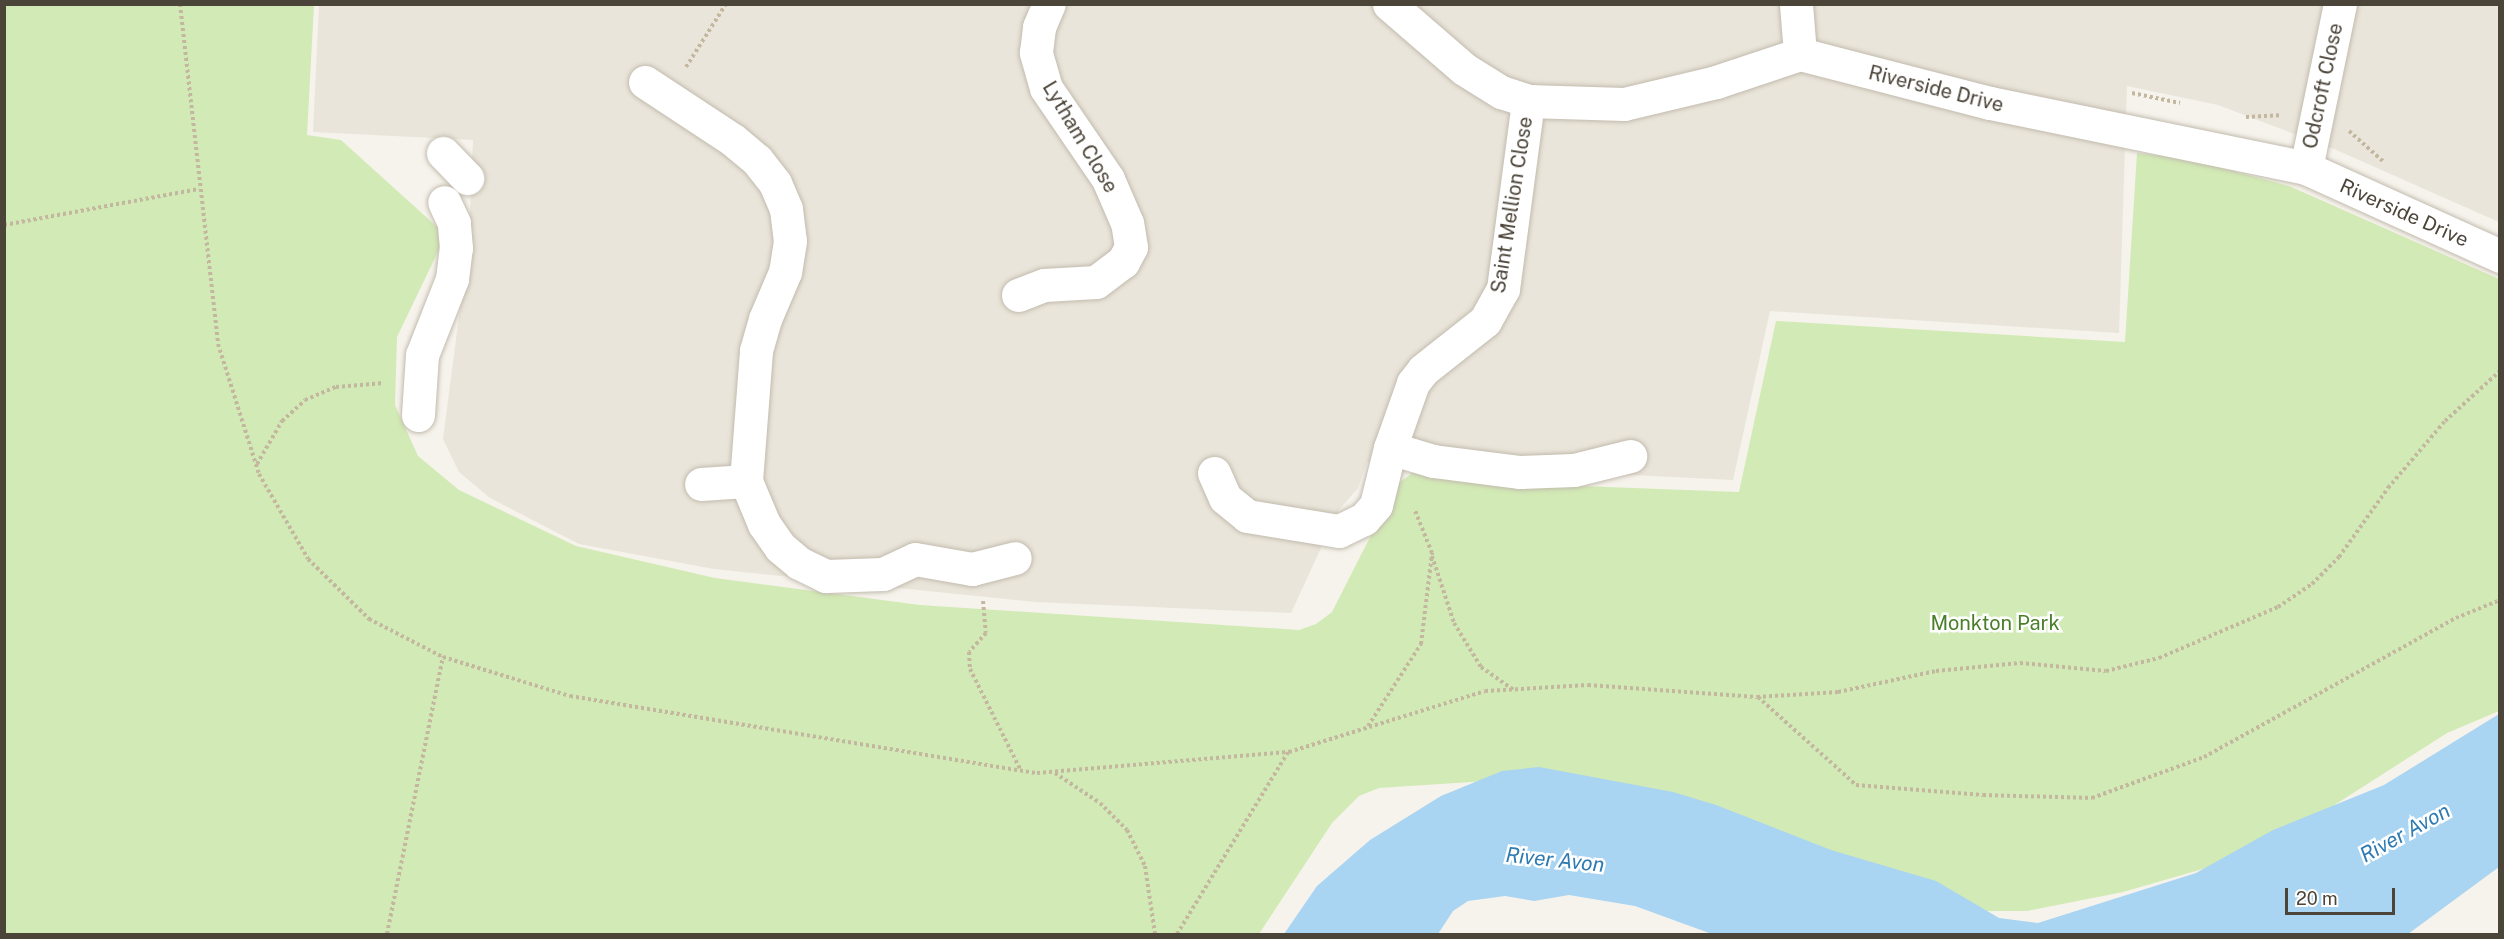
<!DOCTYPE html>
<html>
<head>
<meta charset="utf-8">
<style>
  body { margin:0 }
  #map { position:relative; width:2504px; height:939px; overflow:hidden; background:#f6f3ec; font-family:"Public Sans",sans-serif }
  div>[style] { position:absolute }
  .residential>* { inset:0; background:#eae5da }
  .green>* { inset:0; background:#d2eab5 }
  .water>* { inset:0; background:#a9d4f2 }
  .path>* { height:4px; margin-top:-2px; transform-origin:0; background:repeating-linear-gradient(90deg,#c4b79f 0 3px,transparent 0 6px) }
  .roads { filter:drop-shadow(0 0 2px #c2bbae) drop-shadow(0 0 2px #c2bbae) }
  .minor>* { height:33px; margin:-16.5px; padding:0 16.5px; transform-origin:16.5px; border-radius:16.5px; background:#fff }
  span { translate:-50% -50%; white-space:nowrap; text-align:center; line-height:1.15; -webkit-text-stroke:5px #fff; paint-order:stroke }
  .street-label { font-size:20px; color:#4b4439 }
  .park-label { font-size:20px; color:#4a7f2a }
  .water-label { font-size:21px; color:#2e7ab2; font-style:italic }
  .frame { position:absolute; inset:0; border:6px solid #4b4439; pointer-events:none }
  .scale { position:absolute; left:2285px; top:888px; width:110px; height:27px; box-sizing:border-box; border:3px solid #4b4439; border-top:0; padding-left:8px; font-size:18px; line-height:21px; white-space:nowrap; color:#4b4439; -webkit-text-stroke:4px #fff; paint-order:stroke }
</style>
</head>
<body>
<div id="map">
  <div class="residential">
    <i style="clip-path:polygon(319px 5px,2499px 5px,2499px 222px,2334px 149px,2218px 105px,2127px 86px,2119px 333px,1770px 311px,1733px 480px,1367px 462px,1358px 488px,1338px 511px,1291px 613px,1035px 602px,714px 569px,579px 544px,490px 498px,459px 472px,443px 439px,469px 239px,473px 140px,313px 132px)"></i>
  </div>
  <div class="green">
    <i style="clip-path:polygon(5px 5px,314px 5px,307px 135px,341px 140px,446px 235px,397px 337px,395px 405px,418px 456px,459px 490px,576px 546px,715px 578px,920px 605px,1299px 630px,1316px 624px,1332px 612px,1397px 484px,1414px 472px,1554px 485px,1739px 492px,1776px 321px,2125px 342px,2137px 153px,2192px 160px,2289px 186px,2499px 279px,2499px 711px,2447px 733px,2283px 838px,2213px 866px,2123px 892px,2027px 911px,1965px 911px,1517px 779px,1379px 788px,1359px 796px,1332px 823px,1259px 934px,5px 934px)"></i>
  </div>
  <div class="water">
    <i style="clip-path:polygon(2499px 714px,2499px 867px,2408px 934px,1712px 934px,1635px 906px,1569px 895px,1534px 901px,1505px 896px,1468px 901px,1453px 911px,1438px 934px,1284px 934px,1317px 886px,1370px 840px,1441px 796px,1502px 771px,1539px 767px,1673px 792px,1716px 805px,1831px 850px,1936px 881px,1999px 918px,2038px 923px,2196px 873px,2273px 830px,2384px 785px)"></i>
  </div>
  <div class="path">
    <i style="left:180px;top:4px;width:342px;rotate:83.6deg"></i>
    <i style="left:218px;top:344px;width:136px;rotate:72.5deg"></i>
    <i style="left:259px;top:474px;width:98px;rotate:60deg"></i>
    <i style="left:308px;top:559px;width:86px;rotate:44.5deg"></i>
    <i style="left:369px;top:619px;width:83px;rotate:27.2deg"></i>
    <i style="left:443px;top:657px;width:133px;rotate:17.1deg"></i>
    <i style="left:570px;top:696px;width:473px;rotate:9.4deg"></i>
    <i style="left:1037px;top:773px;width:253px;rotate:-4.8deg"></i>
    <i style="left:1289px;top:752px;width:205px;rotate:-17.3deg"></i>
    <i style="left:1485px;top:691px;width:103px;rotate:-3.3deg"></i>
    <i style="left:1588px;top:685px;width:169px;rotate:4.1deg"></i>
    <i style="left:1757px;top:697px;width:81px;rotate:-3.5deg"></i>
    <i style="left:1838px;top:692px;width:100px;rotate:-12.1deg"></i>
    <i style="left:1936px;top:671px;width:84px;rotate:-5.4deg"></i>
    <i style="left:2020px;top:663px;width:86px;rotate:5.3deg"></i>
    <i style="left:2106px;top:671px;width:55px;rotate:-13.8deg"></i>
    <i style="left:2159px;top:658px;width:129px;rotate:-23.2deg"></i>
    <i style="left:2278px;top:607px;width:41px;rotate:-34.1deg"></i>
    <i style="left:2312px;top:584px;width:38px;rotate:-45deg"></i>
    <i style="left:2339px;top:557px;width:85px;rotate:-54.6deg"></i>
    <i style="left:2388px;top:488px;width:88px;rotate:-49.6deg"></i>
    <i style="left:2445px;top:421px;width:74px;rotate:-42.3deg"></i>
    <i style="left:686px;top:67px;width:75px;rotate:-57.6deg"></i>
    <i style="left:2132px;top:93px;width:49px;rotate:11.8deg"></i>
    <i style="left:2246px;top:117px;width:34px;rotate:-3deg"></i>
    <i style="left:2349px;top:131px;width:47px;rotate:41.5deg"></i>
    <i style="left:4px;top:225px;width:198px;rotate:-10.5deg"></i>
    <i style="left:257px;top:464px;width:50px;rotate:-59.8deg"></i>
    <i style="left:282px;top:421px;width:31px;rotate:-42deg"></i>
    <i style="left:305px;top:400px;width:34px;rotate:-23deg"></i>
    <i style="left:336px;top:387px;width:48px;rotate:-4.8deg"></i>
    <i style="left:1432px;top:556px;width:71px;rotate:71.8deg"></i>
    <i style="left:1454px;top:623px;width:52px;rotate:58.5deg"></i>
    <i style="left:1481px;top:667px;width:42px;rotate:35.2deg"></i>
    <i style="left:983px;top:601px;width:32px;rotate:85deg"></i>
    <i style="left:986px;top:633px;width:25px;rotate:132deg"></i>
    <i style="left:969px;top:652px;width:17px;rotate:87deg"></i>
    <i style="left:970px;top:669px;width:114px;rotate:63.4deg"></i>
    <i style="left:1758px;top:697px;width:132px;rotate:41.9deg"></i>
    <i style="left:1856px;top:785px;width:127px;rotate:4.5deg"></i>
    <i style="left:1983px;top:795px;width:109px;rotate:1.6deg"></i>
    <i style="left:2092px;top:798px;width:119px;rotate:-20.1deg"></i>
    <i style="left:2204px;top:757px;width:288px;rotate:-28.9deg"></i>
    <i style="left:2456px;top:618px;width:48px;rotate:-22.2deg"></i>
    <i style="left:1368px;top:726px;width:98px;rotate:-57.1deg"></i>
    <i style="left:1421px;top:644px;width:92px;rotate:-83.1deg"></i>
    <i style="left:1432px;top:553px;width:48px;rotate:-111.8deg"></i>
    <i style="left:1055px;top:773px;width:54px;rotate:33.7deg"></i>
    <i style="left:1100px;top:803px;width:38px;rotate:45deg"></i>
    <i style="left:1127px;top:830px;width:40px;rotate:63.4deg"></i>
    <i style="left:1145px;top:866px;width:69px;rotate:81.6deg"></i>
    <i style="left:387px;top:934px;width:283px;rotate:-78.6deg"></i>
    <i style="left:1177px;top:934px;width:213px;rotate:-58.6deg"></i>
  </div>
  <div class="roads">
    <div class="minor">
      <i style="left:1389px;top:4px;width:99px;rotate:40.9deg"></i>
      <i style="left:1464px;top:69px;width:44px;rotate:31.9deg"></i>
      <i style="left:1501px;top:92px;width:28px;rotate:18deg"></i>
      <i style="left:1528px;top:101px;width:96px;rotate:1.8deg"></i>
      <i style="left:1624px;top:104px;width:95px;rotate:-13.4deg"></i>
      <i style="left:1716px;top:82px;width:89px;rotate:-18.4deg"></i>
      <i style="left:1800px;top:54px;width:196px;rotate:14.5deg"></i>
      <i style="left:1990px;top:103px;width:323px;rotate:11.6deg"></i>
      <i style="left:2306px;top:168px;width:213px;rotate:24.4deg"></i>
      <i style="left:1796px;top:4px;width:50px;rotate:85.4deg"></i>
      <i style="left:645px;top:82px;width:105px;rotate:33.4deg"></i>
      <i style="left:733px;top:140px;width:31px;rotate:40deg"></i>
      <i style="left:757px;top:160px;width:29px;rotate:52deg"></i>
      <i style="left:775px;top:183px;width:28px;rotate:67deg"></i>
      <i style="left:786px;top:209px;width:32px;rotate:83deg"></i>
      <i style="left:790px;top:241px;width:31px;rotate:99deg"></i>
      <i style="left:785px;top:272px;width:51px;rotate:113.1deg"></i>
      <i style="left:765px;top:319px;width:33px;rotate:106deg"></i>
      <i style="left:756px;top:351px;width:130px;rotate:94.4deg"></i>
      <i style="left:746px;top:481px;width:45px;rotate:176.2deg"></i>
      <i style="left:443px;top:153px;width:35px;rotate:46deg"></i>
      <i style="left:2306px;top:168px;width:167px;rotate:-78.3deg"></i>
      <i style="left:1018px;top:295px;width:28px;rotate:-21deg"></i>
      <i style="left:1044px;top:285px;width:52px;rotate:-3.3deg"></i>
      <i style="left:1096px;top:282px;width:34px;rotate:-37deg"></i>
      <i style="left:1123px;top:262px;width:17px;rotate:-62deg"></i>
      <i style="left:1131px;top:247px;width:24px;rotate:-99deg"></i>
      <i style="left:1127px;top:223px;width:48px;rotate:-113.4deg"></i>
      <i style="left:1108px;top:179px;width:110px;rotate:-124.3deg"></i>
      <i style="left:1046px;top:88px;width:37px;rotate:-106deg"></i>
      <i style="left:1036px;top:52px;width:25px;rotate:-83deg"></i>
      <i style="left:1039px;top:27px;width:25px;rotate:-67deg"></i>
      <i style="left:418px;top:415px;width:60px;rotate:-86.2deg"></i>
      <i style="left:422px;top:355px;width:82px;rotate:-68.5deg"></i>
      <i style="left:452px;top:279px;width:31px;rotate:-83deg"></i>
      <i style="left:456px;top:248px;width:25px;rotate:-95deg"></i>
      <i style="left:454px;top:223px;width:23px;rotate:-115deg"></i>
      <i style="left:1390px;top:448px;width:69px;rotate:-70.5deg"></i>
      <i style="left:1413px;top:383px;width:16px;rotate:-52deg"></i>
      <i style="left:1423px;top:370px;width:79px;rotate:-38.3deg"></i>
      <i style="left:1485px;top:321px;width:37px;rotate:-61deg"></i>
      <i style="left:1503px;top:289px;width:190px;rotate:-82.4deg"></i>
      <i style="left:1214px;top:473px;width:27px;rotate:66deg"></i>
      <i style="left:1225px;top:498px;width:28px;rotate:39deg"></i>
      <i style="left:1247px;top:516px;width:93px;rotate:9.3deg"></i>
      <i style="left:1339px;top:531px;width:28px;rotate:-26deg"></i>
      <i style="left:1364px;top:519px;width:18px;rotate:-49deg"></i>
      <i style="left:1376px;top:505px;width:59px;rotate:-76.2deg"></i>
      <i style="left:1390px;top:448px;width:45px;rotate:16.8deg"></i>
      <i style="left:1433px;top:461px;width:88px;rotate:7.2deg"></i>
      <i style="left:1520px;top:472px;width:54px;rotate:-2.1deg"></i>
      <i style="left:1574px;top:470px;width:58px;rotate:-14deg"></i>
      <i style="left:746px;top:481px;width:47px;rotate:67.3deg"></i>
      <i style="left:764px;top:524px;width:28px;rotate:55deg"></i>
      <i style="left:780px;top:547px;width:25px;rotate:40deg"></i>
      <i style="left:799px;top:563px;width:30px;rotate:26deg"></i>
      <i style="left:826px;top:576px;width:57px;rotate:-2deg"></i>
      <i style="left:883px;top:574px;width:35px;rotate:-25deg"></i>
      <i style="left:915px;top:559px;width:58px;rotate:10deg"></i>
      <i style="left:972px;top:569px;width:44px;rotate:-14.3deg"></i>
    </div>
  </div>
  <div class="street-label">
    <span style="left:2323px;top:86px;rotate:-78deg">Odcroft Close</span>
    <span style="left:1936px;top:89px;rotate:14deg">Riverside Drive</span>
    <span style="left:1080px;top:137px;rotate:59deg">Lytham Close</span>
    <span style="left:1512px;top:205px;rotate:-81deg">Saint Mellion Close</span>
    <span style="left:2404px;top:213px;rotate:24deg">Riverside Drive</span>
  </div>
  <div class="park-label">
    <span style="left:1995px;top:623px">Monkton Park</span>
  </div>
  <div class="water-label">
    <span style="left:2405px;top:833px;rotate:-29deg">River Avon</span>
    <span style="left:1555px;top:860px;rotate:6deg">River Avon</span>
  </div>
  <div class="frame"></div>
  <div class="scale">20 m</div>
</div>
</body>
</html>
